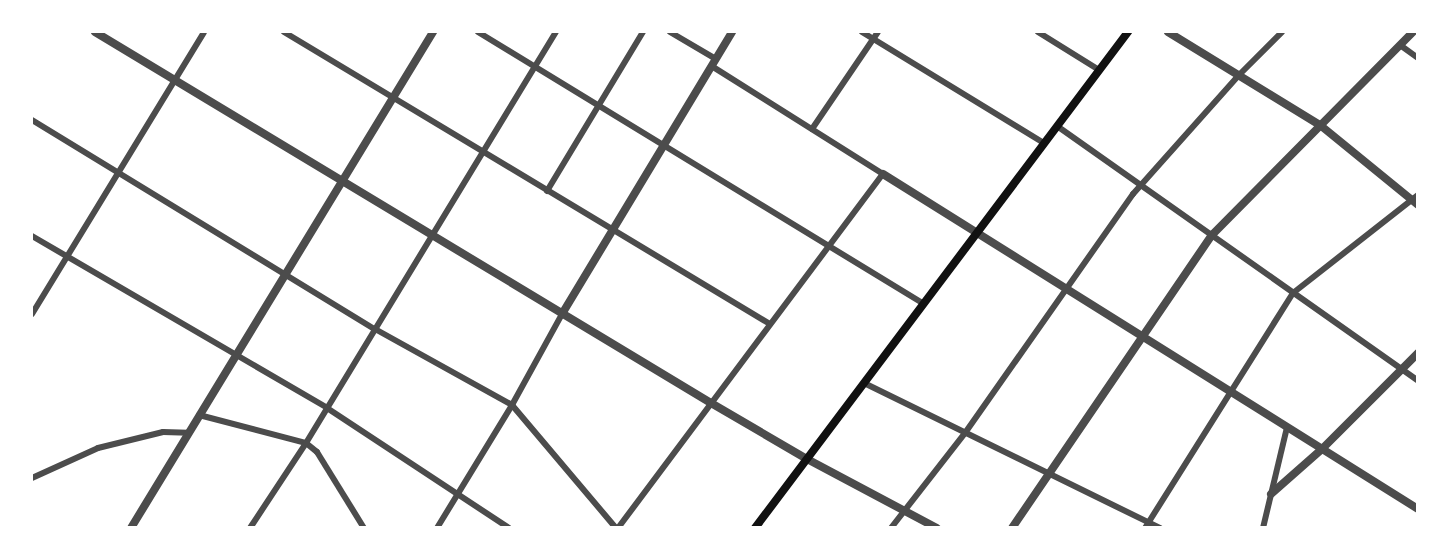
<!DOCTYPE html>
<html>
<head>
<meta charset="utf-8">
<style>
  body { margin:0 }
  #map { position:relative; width:1449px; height:559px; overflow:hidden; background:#fff; font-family:Georgia,serif }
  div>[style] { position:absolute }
  .minor>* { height:6px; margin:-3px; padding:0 3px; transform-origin:3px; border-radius:3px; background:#4c4c4c }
  .tertiary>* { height:8px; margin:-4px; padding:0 4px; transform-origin:4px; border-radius:4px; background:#4c4c4c }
  .secondary>* { height:8px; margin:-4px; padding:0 4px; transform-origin:4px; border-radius:4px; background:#111 }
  span { translate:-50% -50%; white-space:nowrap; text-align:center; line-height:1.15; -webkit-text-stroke:5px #fff; paint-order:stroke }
  .frame { position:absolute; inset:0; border:33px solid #fff; pointer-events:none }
</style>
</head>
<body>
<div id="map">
  <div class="minor">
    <i style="left:284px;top:32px;width:567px;rotate:31deg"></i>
    <i style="left:478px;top:32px;width:522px;rotate:31.38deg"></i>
    <i style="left:670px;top:32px;width:53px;rotate:30.4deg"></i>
    <i style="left:862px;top:32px;width:213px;rotate:31.4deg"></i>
    <i style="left:1038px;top:32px;width:72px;rotate:31.9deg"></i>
    <i style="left:1400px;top:45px;width:22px;rotate:36deg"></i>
    <i style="left:32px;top:120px;width:402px;rotate:31.4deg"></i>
    <i style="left:375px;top:329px;width:157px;rotate:29deg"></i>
    <i style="left:512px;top:405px;width:161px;rotate:49.8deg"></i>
    <i style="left:1057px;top:126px;width:442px;rotate:35.2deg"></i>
    <i style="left:812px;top:129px;width:117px;rotate:-55.8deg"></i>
    <i style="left:547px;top:191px;width:186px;rotate:-58.9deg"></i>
    <i style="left:32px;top:236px;width:341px;rotate:30.2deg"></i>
    <i style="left:327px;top:408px;width:218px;rotate:33.4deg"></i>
    <i style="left:32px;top:314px;width:330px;rotate:-58.6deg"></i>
    <i style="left:864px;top:383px;width:330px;rotate:26.1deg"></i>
    <i style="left:199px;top:415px;width:111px;rotate:14.7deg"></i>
    <i style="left:306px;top:443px;width:14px;rotate:39deg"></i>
    <i style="left:317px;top:452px;width:89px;rotate:58.3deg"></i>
    <i style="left:32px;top:478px;width:72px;rotate:-24.4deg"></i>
    <i style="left:98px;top:448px;width:67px;rotate:-13.8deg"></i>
    <i style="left:163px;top:432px;width:25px;rotate:2deg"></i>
    <i style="left:250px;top:528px;width:102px;rotate:-56.6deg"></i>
    <i style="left:306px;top:443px;width:481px;rotate:-58.7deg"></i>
    <i style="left:437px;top:528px;width:144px;rotate:-58.6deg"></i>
    <i style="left:512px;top:405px;width:104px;rotate:-61.2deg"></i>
    <i style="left:618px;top:528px;width:442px;rotate:-53.2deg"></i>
    <i style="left:883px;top:174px;width:201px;rotate:-147.8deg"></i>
    <i style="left:891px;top:528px;width:120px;rotate:-52.1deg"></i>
    <i style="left:965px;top:433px;width:292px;rotate:-54.9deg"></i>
    <i style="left:1133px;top:194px;width:159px;rotate:-48.3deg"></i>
    <i style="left:1239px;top:75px;width:61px;rotate:-45deg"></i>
    <i style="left:1145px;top:528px;width:278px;rotate:-57.8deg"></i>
    <i style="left:1293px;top:293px;width:159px;rotate:-38.1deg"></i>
    <i style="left:1263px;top:528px;width:104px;rotate:-76.6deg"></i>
  </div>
  <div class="tertiary">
    <i style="left:95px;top:32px;width:719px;rotate:31.06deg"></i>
    <i style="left:711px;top:403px;width:111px;rotate:30.3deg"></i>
    <i style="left:807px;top:459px;width:147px;rotate:28deg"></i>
    <i style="left:1168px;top:32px;width:178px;rotate:31.5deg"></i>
    <i style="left:1320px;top:125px;width:127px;rotate:39.2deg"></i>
    <i style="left:883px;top:174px;width:631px;rotate:32.05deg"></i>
    <i style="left:562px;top:314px;width:329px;rotate:-58.9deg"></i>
    <i style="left:1271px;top:494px;width:68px;rotate:-41.4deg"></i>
    <i style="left:1322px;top:449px;width:136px;rotate:-45deg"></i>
    <i style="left:131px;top:528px;width:581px;rotate:-58.66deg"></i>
    <i style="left:1012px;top:528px;width:355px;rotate:-55.7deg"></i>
    <i style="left:1212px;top:235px;width:286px;rotate:-45.3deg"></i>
  </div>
  <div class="secondary">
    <i style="left:755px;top:528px;width:621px;rotate:-53.06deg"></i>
  </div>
  <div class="frame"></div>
</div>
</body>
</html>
